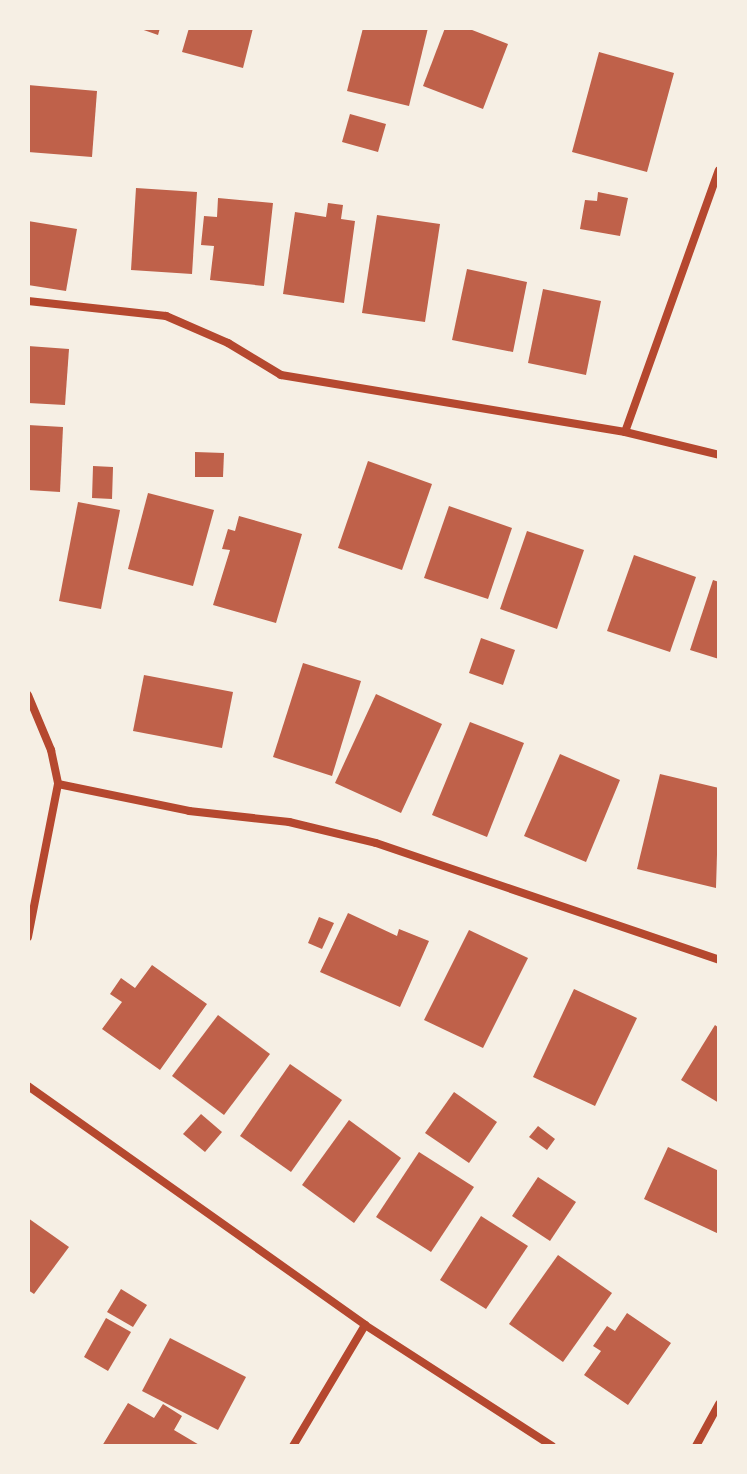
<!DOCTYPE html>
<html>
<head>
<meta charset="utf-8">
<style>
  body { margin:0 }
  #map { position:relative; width:747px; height:1474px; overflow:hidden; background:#f6efe4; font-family:Signika,sans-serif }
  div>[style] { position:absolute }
  .building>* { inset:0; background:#bf614a }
  .minor>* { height:8px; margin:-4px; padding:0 4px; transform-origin:4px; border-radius:4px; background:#b5482f }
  span { translate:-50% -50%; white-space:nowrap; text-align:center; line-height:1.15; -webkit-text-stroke:6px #f6efe4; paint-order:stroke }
  .frame { position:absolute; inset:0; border:30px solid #f6efe4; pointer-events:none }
</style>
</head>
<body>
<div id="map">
  <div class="building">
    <i style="clip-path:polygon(138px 28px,160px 28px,158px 35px)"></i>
    <i style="clip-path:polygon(189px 28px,253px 28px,243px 68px,182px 52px)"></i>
    <i style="clip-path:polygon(363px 28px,428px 28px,409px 106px,347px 91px)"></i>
    <i style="clip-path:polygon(445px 28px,467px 28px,508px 44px,483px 109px,423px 86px)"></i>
    <i style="clip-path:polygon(599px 52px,674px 73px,647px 172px,572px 152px)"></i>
    <i style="clip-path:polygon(28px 85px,97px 91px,92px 157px,28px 152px)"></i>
    <i style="clip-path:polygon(350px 114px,386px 124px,378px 152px,342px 142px)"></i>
    <i style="clip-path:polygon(136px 188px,197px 192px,192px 274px,131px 270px)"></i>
    <i style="clip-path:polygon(598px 192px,628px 198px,620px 236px,580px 229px,585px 200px,597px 201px)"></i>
    <i style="clip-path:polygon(218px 198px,273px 203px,264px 286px,210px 280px,214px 246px,201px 245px,204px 216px,217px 217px)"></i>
    <i style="clip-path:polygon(328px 203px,343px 205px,341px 219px,355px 221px,344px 303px,283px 294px,295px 212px,326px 217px)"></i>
    <i style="clip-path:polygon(377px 215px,440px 224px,425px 322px,362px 313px)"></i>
    <i style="clip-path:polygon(28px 221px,77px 229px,66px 291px,28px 285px)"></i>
    <i style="clip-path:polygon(467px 269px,527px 282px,513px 352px,452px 340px)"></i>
    <i style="clip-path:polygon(543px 289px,601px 301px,586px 375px,528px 363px)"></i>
    <i style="clip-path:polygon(28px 346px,69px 349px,65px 405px,28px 403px)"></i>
    <i style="clip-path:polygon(28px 425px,63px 427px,60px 492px,28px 490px)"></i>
    <i style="clip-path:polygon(195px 452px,224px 453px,223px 477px,195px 477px)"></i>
    <i style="clip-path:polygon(368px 461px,432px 484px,402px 570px,338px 548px)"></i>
    <i style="clip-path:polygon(93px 466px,113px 467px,112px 499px,92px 498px)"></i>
    <i style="clip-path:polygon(148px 493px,214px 510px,193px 586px,128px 569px)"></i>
    <i style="clip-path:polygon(78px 502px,120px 510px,101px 609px,59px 601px)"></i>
    <i style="clip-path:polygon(449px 506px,512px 528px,488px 599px,424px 578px)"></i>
    <i style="clip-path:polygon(239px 516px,302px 534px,276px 623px,213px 605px,230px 550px,222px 549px,228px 529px,235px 531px)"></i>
    <i style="clip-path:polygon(527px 531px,584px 550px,557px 629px,500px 609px)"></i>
    <i style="clip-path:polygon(634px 555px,696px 577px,670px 652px,607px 631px)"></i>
    <i style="clip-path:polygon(713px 580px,719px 582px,719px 659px,690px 650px)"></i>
    <i style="clip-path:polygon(481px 638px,515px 650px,503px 685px,469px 673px)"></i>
    <i style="clip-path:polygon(303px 663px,361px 681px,332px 776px,273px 757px)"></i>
    <i style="clip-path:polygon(144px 675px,233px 692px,222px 748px,133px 731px)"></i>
    <i style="clip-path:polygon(376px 694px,442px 724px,401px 813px,335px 783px)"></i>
    <i style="clip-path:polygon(470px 722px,524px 743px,487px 837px,432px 815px)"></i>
    <i style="clip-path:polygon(560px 754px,620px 780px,586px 862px,524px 836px)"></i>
    <i style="clip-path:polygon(660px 774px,719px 788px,716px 888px,637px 869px)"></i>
    <i style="clip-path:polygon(348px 913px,397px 936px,399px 929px,429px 941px,400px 1007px,320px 972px)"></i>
    <i style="clip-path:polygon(319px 917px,334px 923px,322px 949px,308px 943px)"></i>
    <i style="clip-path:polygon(469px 930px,528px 958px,483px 1048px,424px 1020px)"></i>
    <i style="clip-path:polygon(152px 965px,207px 1004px,160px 1070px,102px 1029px,122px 1002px,110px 994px,121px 978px,135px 988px)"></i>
    <i style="clip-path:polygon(574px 989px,637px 1018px,595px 1106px,533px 1077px)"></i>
    <i style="clip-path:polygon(218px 1015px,270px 1054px,224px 1115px,172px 1076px)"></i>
    <i style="clip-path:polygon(715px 1025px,719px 1028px,719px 1103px,681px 1080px)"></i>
    <i style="clip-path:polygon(290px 1064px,342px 1100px,291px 1172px,240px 1136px)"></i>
    <i style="clip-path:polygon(454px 1092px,497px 1122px,469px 1163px,425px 1133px)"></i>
    <i style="clip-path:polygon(201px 1114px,222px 1132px,205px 1152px,183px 1134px)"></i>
    <i style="clip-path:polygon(349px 1120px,401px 1158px,354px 1223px,302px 1185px)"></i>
    <i style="clip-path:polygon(538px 1126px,555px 1139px,547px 1150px,529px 1137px)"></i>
    <i style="clip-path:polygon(668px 1147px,719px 1171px,719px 1234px,644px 1199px)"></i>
    <i style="clip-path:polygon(419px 1152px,474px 1187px,431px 1252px,376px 1217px)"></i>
    <i style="clip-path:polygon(538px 1177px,576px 1202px,550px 1241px,512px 1216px)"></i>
    <i style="clip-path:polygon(481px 1216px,528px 1246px,486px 1309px,440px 1280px)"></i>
    <i style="clip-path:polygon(28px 1218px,69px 1247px,34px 1294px,28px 1290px)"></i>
    <i style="clip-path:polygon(558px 1255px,612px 1293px,563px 1362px,509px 1324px)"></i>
    <i style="clip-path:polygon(121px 1289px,147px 1305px,133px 1327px,107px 1312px)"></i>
    <i style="clip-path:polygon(627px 1313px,671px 1343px,628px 1405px,584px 1375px,601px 1351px,593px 1346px,607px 1326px,615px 1331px)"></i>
    <i style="clip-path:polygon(106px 1318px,131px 1332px,108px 1371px,84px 1357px)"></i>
    <i style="clip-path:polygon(170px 1338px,246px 1377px,218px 1430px,142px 1391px)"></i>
    <i style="clip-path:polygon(128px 1403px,154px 1418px,163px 1404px,182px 1416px,174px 1430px,201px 1446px,102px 1446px)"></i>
  </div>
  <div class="minor">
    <i style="left:28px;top:301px;width:139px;rotate:6.2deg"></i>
    <i style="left:166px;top:316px;width:68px;rotate:23.5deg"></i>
    <i style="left:228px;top:343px;width:62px;rotate:31.1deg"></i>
    <i style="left:281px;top:375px;width:349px;rotate:9.4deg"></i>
    <i style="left:625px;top:432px;width:278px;rotate:-70.3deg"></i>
    <i style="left:625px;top:432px;width:97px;rotate:13.7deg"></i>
    <i style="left:28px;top:695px;width:60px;rotate:67.3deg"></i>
    <i style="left:51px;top:750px;width:35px;rotate:78deg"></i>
    <i style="left:58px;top:784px;width:156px;rotate:101.1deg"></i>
    <i style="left:58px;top:784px;width:134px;rotate:11.6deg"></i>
    <i style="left:189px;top:811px;width:101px;rotate:6.3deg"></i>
    <i style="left:289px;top:822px;width:89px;rotate:13.6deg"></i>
    <i style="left:376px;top:843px;width:362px;rotate:18.8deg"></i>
    <i style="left:28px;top:1086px;width:413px;rotate:35.3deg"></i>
    <i style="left:365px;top:1325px;width:223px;rotate:32.9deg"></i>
    <i style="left:293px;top:1446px;width:141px;rotate:-59.2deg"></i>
    <i style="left:696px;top:1446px;width:48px;rotate:-61.3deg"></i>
  </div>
  <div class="frame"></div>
</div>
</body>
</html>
